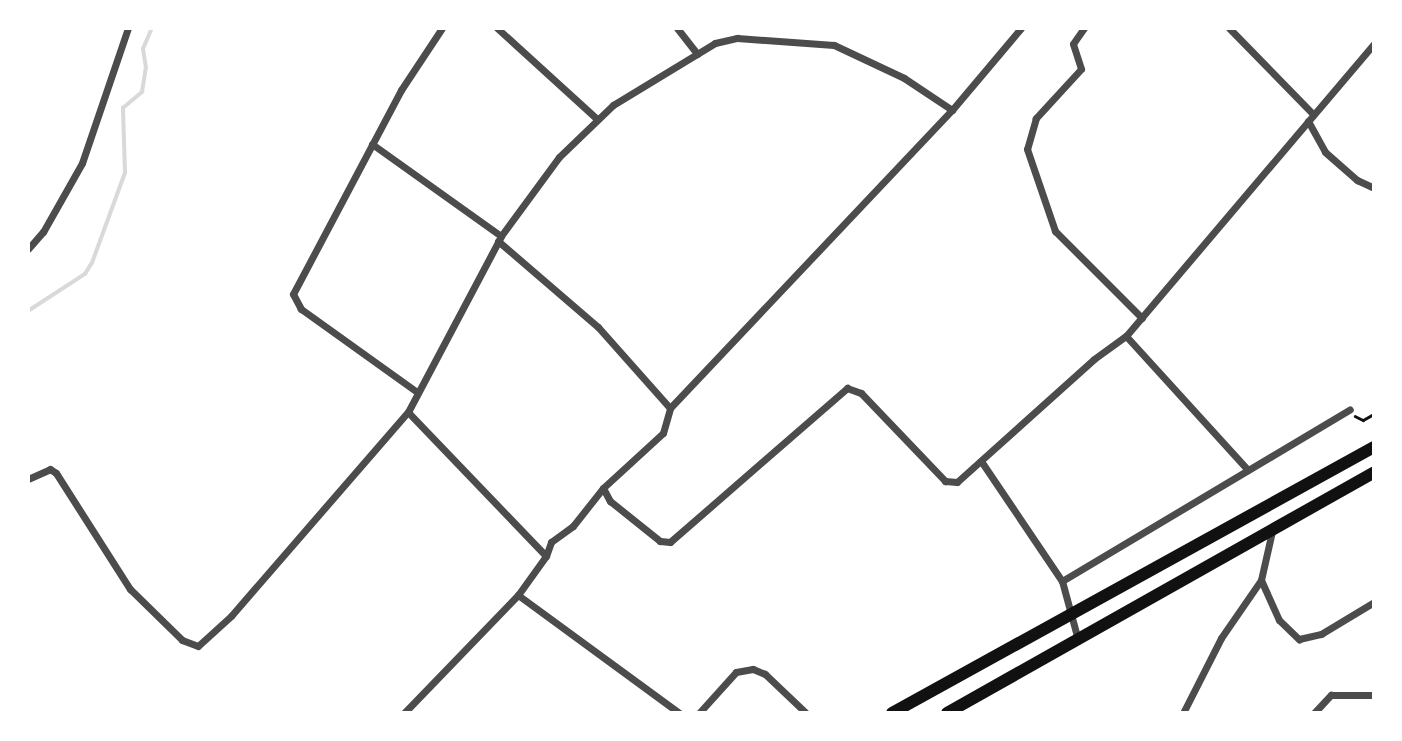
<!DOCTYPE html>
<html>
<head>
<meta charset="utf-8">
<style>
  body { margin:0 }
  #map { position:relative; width:1402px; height:741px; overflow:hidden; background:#fff; font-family:Raleway,sans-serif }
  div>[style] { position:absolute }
  .stream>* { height:3.5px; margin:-1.75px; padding:0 1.75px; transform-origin:1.75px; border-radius:1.75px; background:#d9d9d9 }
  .path>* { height:2.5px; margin:-1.25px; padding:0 1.25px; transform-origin:1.25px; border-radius:1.25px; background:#111 }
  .minor>* { height:7px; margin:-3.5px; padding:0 3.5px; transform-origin:3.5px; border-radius:3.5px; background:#4c4c4c }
  .primary>* { height:12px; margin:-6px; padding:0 6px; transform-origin:6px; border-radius:6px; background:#111 }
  span { translate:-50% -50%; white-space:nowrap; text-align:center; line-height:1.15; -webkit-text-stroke:7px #fff; paint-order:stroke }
  .frame { position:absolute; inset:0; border:30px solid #fff; pointer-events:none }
</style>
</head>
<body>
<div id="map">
  <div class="stream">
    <i style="left:28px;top:311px;width:68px;rotate:-33deg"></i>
    <i style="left:85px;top:274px;width:13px;rotate:-58deg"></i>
    <i style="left:92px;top:263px;width:96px;rotate:-69.9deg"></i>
    <i style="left:125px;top:173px;width:65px;rotate:-91.8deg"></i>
    <i style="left:123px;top:108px;width:25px;rotate:-40deg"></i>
    <i style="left:142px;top:92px;width:24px;rotate:-81deg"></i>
    <i style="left:146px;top:68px;width:19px;rotate:-99deg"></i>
    <i style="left:143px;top:49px;width:23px;rotate:-67deg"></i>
  </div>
  <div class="path">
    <i style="left:1355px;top:416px;width:9px;rotate:27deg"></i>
    <i style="left:1363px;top:420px;width:13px;rotate:-29deg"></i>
  </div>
  <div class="minor">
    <i style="left:497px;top:28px;width:135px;rotate:42.3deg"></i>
    <i style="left:677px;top:28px;width:33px;rotate:52deg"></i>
    <i style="left:1084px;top:28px;width:19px;rotate:125deg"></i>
    <i style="left:1073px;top:44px;width:26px;rotate:72deg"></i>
    <i style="left:1081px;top:69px;width:67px;rotate:132.6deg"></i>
    <i style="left:1036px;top:118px;width:32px;rotate:106deg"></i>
    <i style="left:1027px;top:149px;width:87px;rotate:71.1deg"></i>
    <i style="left:1055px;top:231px;width:123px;rotate:45deg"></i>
    <i style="left:1229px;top:28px;width:120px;rotate:45.7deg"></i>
    <i style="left:1308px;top:121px;width:35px;rotate:61deg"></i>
    <i style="left:1325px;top:152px;width:43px;rotate:41.2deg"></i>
    <i style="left:1357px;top:180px;width:19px;rotate:25deg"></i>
    <i style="left:372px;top:144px;width:158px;rotate:35.5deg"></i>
    <i style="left:498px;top:241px;width:132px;rotate:40.7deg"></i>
    <i style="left:598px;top:327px;width:108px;rotate:48.4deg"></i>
    <i style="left:28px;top:249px;width:23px;rotate:-49deg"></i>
    <i style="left:43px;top:232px;width:79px;rotate:-60.5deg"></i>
    <i style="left:82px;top:163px;width:143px;rotate:-71.2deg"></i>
    <i style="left:1126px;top:336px;width:181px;rotate:47.7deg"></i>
    <i style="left:417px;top:392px;width:143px;rotate:-144.4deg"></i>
    <i style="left:301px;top:309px;width:17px;rotate:-118deg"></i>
    <i style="left:293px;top:294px;width:231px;rotate:-62.1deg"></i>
    <i style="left:401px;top:90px;width:74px;rotate:-56.5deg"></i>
    <i style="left:981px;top:461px;width:145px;rotate:56deg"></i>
    <i style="left:1062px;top:581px;width:61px;rotate:74.8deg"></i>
    <i style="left:28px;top:479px;width:24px;rotate:-24deg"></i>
    <i style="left:50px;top:469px;width:7px;rotate:34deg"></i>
    <i style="left:56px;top:473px;width:138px;rotate:57.5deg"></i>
    <i style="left:130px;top:589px;width:73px;rotate:44.4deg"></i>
    <i style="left:182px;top:640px;width:17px;rotate:21deg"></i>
    <i style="left:198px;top:646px;width:45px;rotate:-42.3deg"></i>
    <i style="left:231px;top:616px;width:270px;rotate:-49.1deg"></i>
    <i style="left:603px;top:488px;width:15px;rotate:62deg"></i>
    <i style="left:610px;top:501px;width:64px;rotate:38.7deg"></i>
    <i style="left:660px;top:541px;width:10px;rotate:6deg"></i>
    <i style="left:670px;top:542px;width:235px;rotate:-41deg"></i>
    <i style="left:847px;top:388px;width:15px;rotate:20deg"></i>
    <i style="left:861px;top:393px;width:122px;rotate:46.3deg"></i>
    <i style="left:945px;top:481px;width:12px;rotate:5deg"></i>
    <i style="left:957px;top:482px;width:184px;rotate:-41.9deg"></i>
    <i style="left:1094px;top:359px;width:39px;rotate:-36deg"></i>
    <i style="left:1126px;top:336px;width:383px;rotate:-49.7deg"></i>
    <i style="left:546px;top:556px;width:199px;rotate:-133.8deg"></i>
    <i style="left:408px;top:412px;width:199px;rotate:-62.1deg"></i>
    <i style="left:501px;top:236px;width:98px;rotate:-53.7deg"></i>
    <i style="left:559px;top:157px;width:75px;rotate:-43.9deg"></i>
    <i style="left:613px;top:105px;width:119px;rotate:-31.3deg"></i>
    <i style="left:715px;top:43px;width:23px;rotate:-13deg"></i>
    <i style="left:737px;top:38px;width:97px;rotate:4.1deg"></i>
    <i style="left:834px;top:45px;width:77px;rotate:25.2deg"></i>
    <i style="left:904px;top:78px;width:58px;rotate:33.7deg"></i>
    <i style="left:1261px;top:580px;width:44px;rotate:65.8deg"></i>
    <i style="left:1279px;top:620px;width:28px;rotate:44deg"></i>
    <i style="left:1299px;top:639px;width:23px;rotate:-13deg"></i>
    <i style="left:1321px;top:634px;width:62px;rotate:-31.1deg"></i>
    <i style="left:1062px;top:581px;width:335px;rotate:-30.8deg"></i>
    <i style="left:518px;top:595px;width:200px;rotate:36.2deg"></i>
    <i style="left:404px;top:713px;width:164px;rotate:-46deg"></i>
    <i style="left:518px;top:595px;width:48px;rotate:-54.3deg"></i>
    <i style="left:546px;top:556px;width:15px;rotate:-70deg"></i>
    <i style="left:551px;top:542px;width:27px;rotate:-36deg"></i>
    <i style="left:573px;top:526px;width:48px;rotate:-51.7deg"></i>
    <i style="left:603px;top:488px;width:81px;rotate:-42.5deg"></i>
    <i style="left:663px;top:433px;width:26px;rotate:-74deg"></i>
    <i style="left:670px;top:408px;width:410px;rotate:-46.6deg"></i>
    <i style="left:952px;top:110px;width:107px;rotate:-49.9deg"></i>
    <i style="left:699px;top:713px;width:55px;rotate:-47.9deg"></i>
    <i style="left:736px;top:672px;width:17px;rotate:-10deg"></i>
    <i style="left:753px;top:669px;width:13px;rotate:23deg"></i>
    <i style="left:765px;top:674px;width:57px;rotate:43.6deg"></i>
    <i style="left:1183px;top:713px;width:84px;rotate:-63.1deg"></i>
    <i style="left:1221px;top:638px;width:70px;rotate:-55.4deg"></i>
    <i style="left:1261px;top:580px;width:50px;rotate:-77.3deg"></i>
    <i style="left:1314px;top:713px;width:25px;rotate:-47deg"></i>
    <i style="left:1331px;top:695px;width:43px"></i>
  </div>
  <div class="primary">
    <i style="left:892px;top:713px;width:551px;rotate:-28.89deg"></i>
    <i style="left:947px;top:713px;width:490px;rotate:-29.4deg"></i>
  </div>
  <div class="frame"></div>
</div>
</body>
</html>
